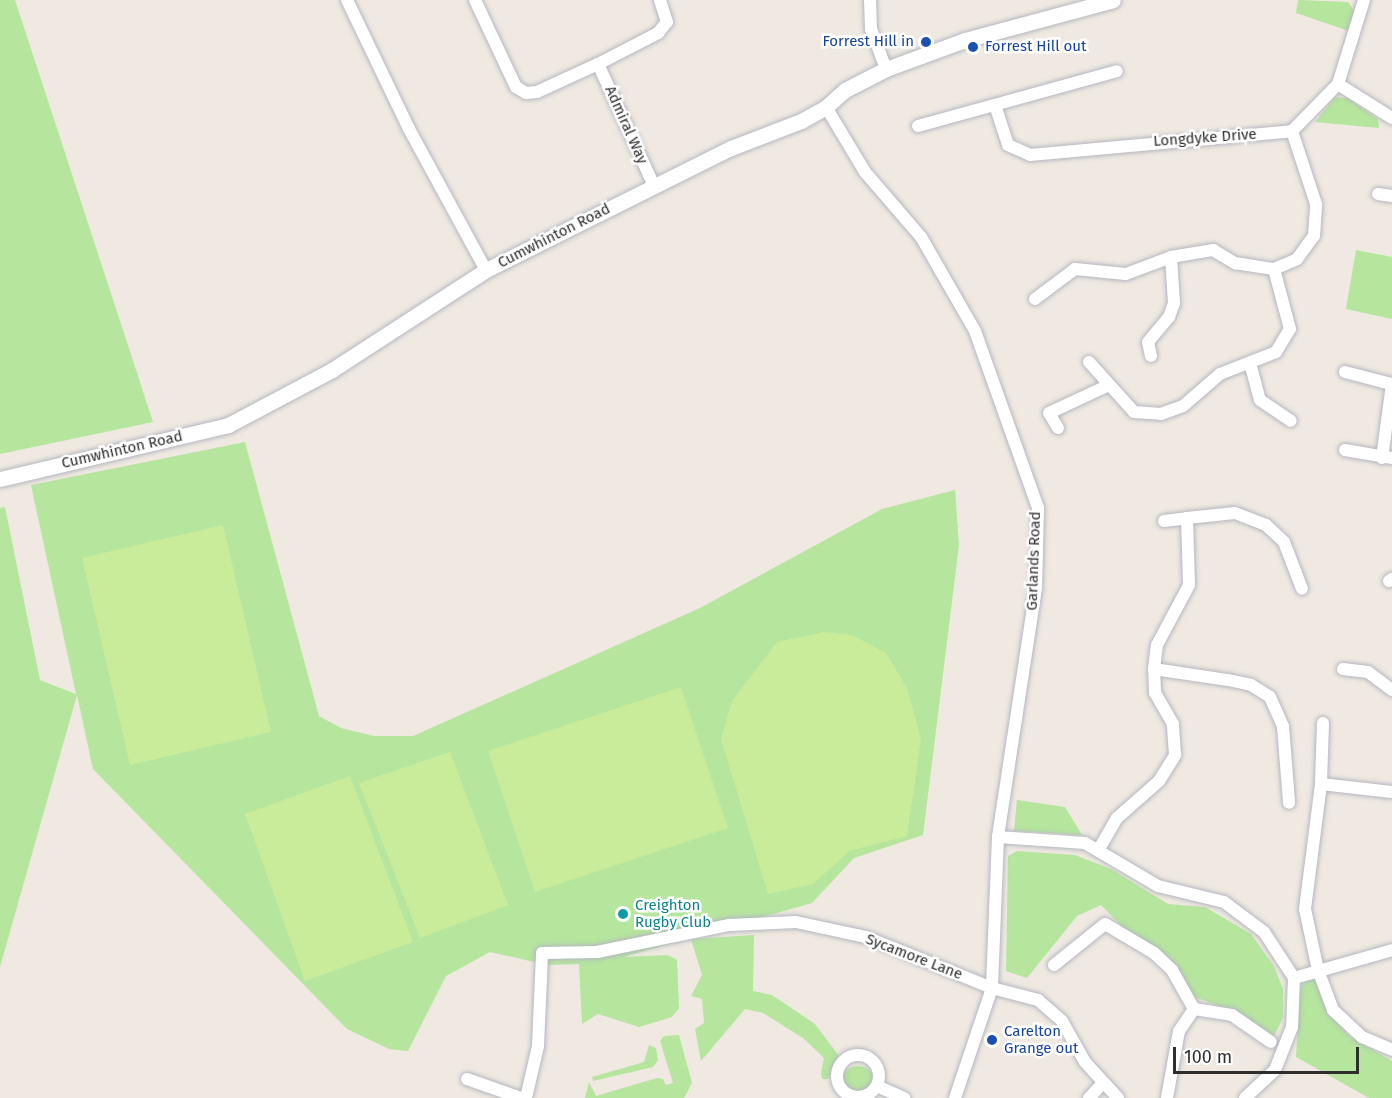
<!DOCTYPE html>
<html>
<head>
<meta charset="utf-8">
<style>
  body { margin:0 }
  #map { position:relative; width:1392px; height:1098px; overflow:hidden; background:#efe9e1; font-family:"Fira Sans",sans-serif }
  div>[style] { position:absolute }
  .green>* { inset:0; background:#b6e59e }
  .round { border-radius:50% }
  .pitch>* { inset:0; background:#c9ec9a }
  .roads { filter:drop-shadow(0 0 2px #b4b7c1) drop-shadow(0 0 2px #b4b7c1) }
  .minor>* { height:12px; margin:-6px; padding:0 6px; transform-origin:6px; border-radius:6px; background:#fff }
  .minor>.ring { margin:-6px; padding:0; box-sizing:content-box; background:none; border:12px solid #fff; border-radius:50% }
  .tertiary>* { height:15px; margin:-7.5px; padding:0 7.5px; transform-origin:7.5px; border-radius:7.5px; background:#fff }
  .dots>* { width:16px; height:16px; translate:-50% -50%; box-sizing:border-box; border:3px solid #fff; border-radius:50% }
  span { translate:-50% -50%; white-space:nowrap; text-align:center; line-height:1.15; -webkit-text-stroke:5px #fff; paint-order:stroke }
  .transit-label { font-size:15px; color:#164399 }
  .right { translate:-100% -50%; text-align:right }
  .left { translate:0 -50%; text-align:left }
  .street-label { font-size:15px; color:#2e2e2e }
  .culture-label { font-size:15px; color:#0d838f }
  .scale { position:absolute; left:1173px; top:1047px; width:186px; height:27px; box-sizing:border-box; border:3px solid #2e2e2e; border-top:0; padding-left:8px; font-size:18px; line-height:21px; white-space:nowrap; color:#2e2e2e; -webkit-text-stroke:4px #fff; paint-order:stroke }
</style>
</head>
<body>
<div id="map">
  <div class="green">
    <i style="clip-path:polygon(0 0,15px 0,153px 422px,0 454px)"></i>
    <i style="clip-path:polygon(1298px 0,1348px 2px,1354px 11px,1349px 31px,1296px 13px)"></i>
    <i style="clip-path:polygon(1335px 97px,1347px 98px,1378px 119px,1379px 128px,1315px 122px)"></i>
    <i style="clip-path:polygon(1356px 250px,1392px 257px,1392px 319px,1346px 309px)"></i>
    <i style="clip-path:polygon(245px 442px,319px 716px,341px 728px,374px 736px,413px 736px,700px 608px,882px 509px,955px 490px,959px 545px,923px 835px,854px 858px,812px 903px,624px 957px,668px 955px,677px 960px,679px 1008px,672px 1017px,639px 1027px,598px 1014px,582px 1024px,579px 964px,548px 965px,490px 952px,446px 976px,408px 1051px,389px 1049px,347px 1029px,93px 769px,77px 695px,0 967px,0 508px,5px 507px,40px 680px,76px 694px,31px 485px)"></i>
    <i style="clip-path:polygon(1017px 800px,1065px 807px,1082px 835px,1014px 831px)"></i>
    <i style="clip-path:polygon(1017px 851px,1075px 855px,1111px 869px,1168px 904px,1205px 907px,1251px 934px,1274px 966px,1283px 989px,1283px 1017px,1273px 1039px,1235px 1012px,1194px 997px,1181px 972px,1162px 954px,1132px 937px,1101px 905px,1077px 916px,1027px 978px,1006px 971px,1008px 856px)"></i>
    <i style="clip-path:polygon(754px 935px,753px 991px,772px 995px,815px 1024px,839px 1056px,828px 1079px,822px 1079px,821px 1072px,824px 1058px,803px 1038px,763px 1013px,745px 1009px,701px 1061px,695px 1029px,704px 1023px,702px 999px,691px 996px,702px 975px,691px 939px)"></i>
    <i style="clip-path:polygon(1316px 979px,1327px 1011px,1349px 1036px,1392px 1061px,1392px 1098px,1369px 1098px,1296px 1057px,1300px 989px,1304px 982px)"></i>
    <i style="clip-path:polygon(679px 1035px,692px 1083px,684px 1098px,585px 1098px,589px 1082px,596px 1096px,657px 1078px,663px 1079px,666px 1085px,673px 1083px,660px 1041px,664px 1036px)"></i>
    <i style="clip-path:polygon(649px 1045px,656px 1048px,658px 1060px,653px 1067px,593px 1081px,592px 1077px,644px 1062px)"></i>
    <i class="round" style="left:841px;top:1066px;width:34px;height:34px"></i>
  </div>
  <div class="pitch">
    <i style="clip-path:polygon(223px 525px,271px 732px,130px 765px,82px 558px)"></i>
    <i style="clip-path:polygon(825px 632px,852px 635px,886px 653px,907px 688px,921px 739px,907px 836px,849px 851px,813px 884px,768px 894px,721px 739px,732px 701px,777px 642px)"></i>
    <i style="clip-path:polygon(681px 687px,728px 828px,535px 892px,488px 751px)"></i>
    <i style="clip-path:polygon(450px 752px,508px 905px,420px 938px,359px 783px)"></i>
    <i style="clip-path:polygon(350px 776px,413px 942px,305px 981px,245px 814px)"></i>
  </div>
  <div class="roads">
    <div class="minor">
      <i style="left:347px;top:0;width:143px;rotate:64.3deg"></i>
      <i style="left:409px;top:129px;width:161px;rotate:61.4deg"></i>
      <i style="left:475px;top:0;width:96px;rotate:64.8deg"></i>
      <i style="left:516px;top:87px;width:12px;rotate:31deg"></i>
      <i style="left:526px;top:93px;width:11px;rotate:-5deg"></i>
      <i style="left:537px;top:92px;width:67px;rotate:-24.7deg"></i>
      <i style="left:598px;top:64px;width:68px;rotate:-27.3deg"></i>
      <i style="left:658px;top:33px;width:14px;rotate:-51deg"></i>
      <i style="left:667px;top:22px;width:23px;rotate:-108deg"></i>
      <i style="left:870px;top:0;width:29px;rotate:88deg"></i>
      <i style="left:871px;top:29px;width:43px;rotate:69.4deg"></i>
      <i style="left:598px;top:64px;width:134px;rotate:65.3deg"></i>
      <i style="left:1338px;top:84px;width:64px;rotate:32.2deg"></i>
      <i style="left:995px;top:105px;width:42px;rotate:72deg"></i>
      <i style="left:1008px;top:145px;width:24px;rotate:24deg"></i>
      <i style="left:1030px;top:155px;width:263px;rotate:-5.2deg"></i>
      <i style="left:1292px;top:131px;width:66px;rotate:-45.6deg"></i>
      <i style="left:1338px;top:84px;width:88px;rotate:-72.8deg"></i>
      <i style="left:826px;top:107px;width:76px;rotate:59deg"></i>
      <i style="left:865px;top:172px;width:86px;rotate:49.3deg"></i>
      <i style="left:921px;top:237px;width:108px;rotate:60.1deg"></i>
      <i style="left:975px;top:331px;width:188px;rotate:70.4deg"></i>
      <i style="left:1038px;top:508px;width:80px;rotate:91.4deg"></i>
      <i style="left:1036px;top:588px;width:252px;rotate:98.7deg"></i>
      <i style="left:998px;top:837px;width:151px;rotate:92.3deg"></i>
      <i style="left:992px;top:988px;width:116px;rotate:108.6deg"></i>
      <i style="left:918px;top:126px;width:206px;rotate:-15.4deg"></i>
      <i style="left:1378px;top:194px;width:14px;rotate:8deg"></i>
      <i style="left:1035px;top:299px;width:50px;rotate:-36.9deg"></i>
      <i style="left:1075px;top:269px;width:51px;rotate:5.6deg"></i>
      <i style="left:1126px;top:274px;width:48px;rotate:-20.7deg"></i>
      <i style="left:1171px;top:257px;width:43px;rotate:-9.5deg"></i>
      <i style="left:1213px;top:250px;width:26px;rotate:31deg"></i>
      <i style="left:1235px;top:263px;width:39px;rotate:9deg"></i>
      <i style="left:1274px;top:269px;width:25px;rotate:-23deg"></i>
      <i style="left:1297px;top:259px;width:29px;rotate:-54deg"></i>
      <i style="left:1314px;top:236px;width:32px;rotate:-86deg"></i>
      <i style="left:1316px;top:204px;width:77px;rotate:-108.2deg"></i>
      <i style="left:1151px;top:356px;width:14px;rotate:-102deg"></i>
      <i style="left:1148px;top:342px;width:33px;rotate:-50deg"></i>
      <i style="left:1169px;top:317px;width:15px;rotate:-70deg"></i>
      <i style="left:1174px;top:303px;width:46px;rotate:-93.7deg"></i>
      <i style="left:1089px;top:362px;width:67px;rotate:48deg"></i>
      <i style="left:1134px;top:412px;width:27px;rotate:4deg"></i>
      <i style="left:1161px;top:414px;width:23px;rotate:-20deg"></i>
      <i style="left:1183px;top:406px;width:49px;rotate:-40.9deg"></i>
      <i style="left:1220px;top:374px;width:60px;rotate:-21.4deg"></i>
      <i style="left:1276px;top:352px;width:27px;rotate:-59deg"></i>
      <i style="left:1290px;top:329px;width:62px;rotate:-104.9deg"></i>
      <i style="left:1250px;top:363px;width:38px;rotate:75deg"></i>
      <i style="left:1260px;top:400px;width:37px;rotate:34deg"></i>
      <i style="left:1345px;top:372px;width:48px;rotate:14.6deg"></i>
      <i style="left:1058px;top:428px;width:17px;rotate:-121deg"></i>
      <i style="left:1049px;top:413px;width:66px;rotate:-25deg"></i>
      <i style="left:1345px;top:450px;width:48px;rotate:9.7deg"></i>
      <i style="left:1382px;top:458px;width:75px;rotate:-82.3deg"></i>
      <i style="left:1164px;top:521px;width:23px;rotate:-7deg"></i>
      <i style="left:1389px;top:581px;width:4px;rotate:-34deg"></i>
      <i style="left:1154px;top:669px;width:24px;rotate:-83deg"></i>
      <i style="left:1157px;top:645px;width:68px;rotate:-61.9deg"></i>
      <i style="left:1189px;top:585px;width:67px;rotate:-91.7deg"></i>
      <i style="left:1187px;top:518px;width:48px;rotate:-5.9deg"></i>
      <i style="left:1235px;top:513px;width:33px;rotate:21deg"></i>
      <i style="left:1266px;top:525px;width:25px;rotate:43deg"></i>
      <i style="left:1284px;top:542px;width:50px;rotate:69deg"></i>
      <i style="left:1343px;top:669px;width:25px;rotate:7deg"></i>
      <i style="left:1368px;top:672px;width:30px;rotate:37deg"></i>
      <i style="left:1323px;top:723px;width:61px;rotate:91.9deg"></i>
      <i style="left:1321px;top:784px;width:126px;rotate:97.3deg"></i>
      <i style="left:1305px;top:909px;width:62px;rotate:78deg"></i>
      <i style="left:1318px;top:970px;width:43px;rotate:69.4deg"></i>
      <i style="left:1333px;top:1010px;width:40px;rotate:43deg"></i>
      <i style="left:1362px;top:1037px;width:33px;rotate:23deg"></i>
      <i style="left:1321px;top:784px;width:71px;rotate:6.4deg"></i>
      <i style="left:998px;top:837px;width:87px;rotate:3.9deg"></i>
      <i style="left:1085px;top:843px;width:85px;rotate:30.5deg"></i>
      <i style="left:1158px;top:886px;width:68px;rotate:13.6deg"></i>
      <i style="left:1224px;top:902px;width:50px;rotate:36.9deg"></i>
      <i style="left:1264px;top:932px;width:55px;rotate:56.9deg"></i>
      <i style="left:1294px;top:978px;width:49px;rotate:92.3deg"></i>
      <i style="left:1292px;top:1027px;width:46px;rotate:111.6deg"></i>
      <i style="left:1275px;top:1070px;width:41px;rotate:137deg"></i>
      <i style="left:1099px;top:849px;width:36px;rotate:-60deg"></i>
      <i style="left:1117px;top:818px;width:56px;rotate:-41.4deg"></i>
      <i style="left:1159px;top:781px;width:31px;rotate:-58deg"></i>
      <i style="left:1175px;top:755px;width:31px;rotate:-94deg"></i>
      <i style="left:1173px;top:724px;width:36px;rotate:-120deg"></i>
      <i style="left:1155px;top:693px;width:24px;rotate:-92deg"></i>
      <i style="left:1154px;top:669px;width:75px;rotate:8.5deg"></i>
      <i style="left:1228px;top:680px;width:24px;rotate:12deg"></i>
      <i style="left:1251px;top:685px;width:22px;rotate:32deg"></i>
      <i style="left:1270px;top:697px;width:32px;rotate:66deg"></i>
      <i style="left:1283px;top:726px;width:77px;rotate:85.5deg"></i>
      <i style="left:1054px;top:965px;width:65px;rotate:-38.8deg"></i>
      <i style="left:1105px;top:924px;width:57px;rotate:30.6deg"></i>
      <i style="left:1154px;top:953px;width:25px;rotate:43deg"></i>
      <i style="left:1172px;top:970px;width:45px;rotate:60.6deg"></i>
      <i style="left:1194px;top:1009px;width:27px;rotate:124deg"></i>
      <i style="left:1179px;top:1031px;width:68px;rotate:100.2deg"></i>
      <i style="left:1294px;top:978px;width:102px;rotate:-15.9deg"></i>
      <i style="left:1194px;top:1009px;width:38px;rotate:9deg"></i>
      <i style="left:1232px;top:1015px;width:47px;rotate:34.7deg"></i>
      <i class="ring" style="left:837px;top:1055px;width:30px;height:30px"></i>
      <i style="left:467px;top:1079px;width:57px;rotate:19.4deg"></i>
      <i style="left:877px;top:1086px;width:30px;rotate:24deg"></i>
      <i style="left:526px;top:1098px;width:53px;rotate:-77deg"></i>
      <i style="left:538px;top:1046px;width:93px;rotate:-87.5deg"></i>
      <i style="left:542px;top:953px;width:55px;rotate:-1deg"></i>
      <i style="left:597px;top:952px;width:135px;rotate:-11.6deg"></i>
      <i style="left:729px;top:925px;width:67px;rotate:-2.6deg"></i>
      <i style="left:796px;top:922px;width:72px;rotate:12.1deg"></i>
      <i style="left:866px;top:937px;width:136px;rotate:22deg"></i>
      <i style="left:992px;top:988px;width:48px;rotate:14.6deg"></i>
      <i style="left:1038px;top:1000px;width:32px;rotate:41deg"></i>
      <i style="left:1062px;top:1021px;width:47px;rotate:60.7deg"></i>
      <i style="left:1085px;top:1062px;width:49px;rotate:47.5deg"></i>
      <i style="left:1089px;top:1098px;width:19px;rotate:-47deg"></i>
    </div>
    <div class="tertiary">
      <i style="left:0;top:479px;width:234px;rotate:-13.3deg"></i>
      <i style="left:228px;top:425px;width:118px;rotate:-27.9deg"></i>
      <i style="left:332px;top:370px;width:184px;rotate:-33deg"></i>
      <i style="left:486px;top:270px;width:274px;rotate:-26.5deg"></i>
      <i style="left:731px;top:148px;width:75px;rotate:-21.1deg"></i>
      <i style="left:801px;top:121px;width:29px;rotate:-29deg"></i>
      <i style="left:826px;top:107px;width:25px;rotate:-42deg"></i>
      <i style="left:845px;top:90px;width:46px;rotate:-27.1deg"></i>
      <i style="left:886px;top:69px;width:84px;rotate:-20.2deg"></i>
      <i style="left:965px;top:40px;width:153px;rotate:-15.1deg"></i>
    </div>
  </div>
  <div class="dots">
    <i style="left:926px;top:42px;background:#1a4fb4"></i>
    <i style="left:973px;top:47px;background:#1a4fb4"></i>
    <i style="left:623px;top:914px;background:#0f9aa8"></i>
    <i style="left:992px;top:1040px;background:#1a4fb4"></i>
  </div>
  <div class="transit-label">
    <span class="right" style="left:914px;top:42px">Forrest Hill in</span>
    <span class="left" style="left:985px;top:47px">Forrest Hill out</span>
    <span class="left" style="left:1004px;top:1040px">Carelton<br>Grange out</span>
  </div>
  <div class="street-label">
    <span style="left:626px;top:125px;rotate:66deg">Admiral Way</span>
    <span style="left:1205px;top:138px;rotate:-4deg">Longdyke Drive</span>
    <span style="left:554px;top:236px;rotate:-27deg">Cumwhinton Road</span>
    <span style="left:122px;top:450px;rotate:-13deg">Cumwhinton Road</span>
    <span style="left:1034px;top:561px;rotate:-88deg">Garlands Road</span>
    <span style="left:914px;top:957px;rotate:21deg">Sycamore Lane</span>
  </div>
  <div class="culture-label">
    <span class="left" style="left:635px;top:914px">Creighton<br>Rugby Club</span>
  </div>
  <div class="scale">100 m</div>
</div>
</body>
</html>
